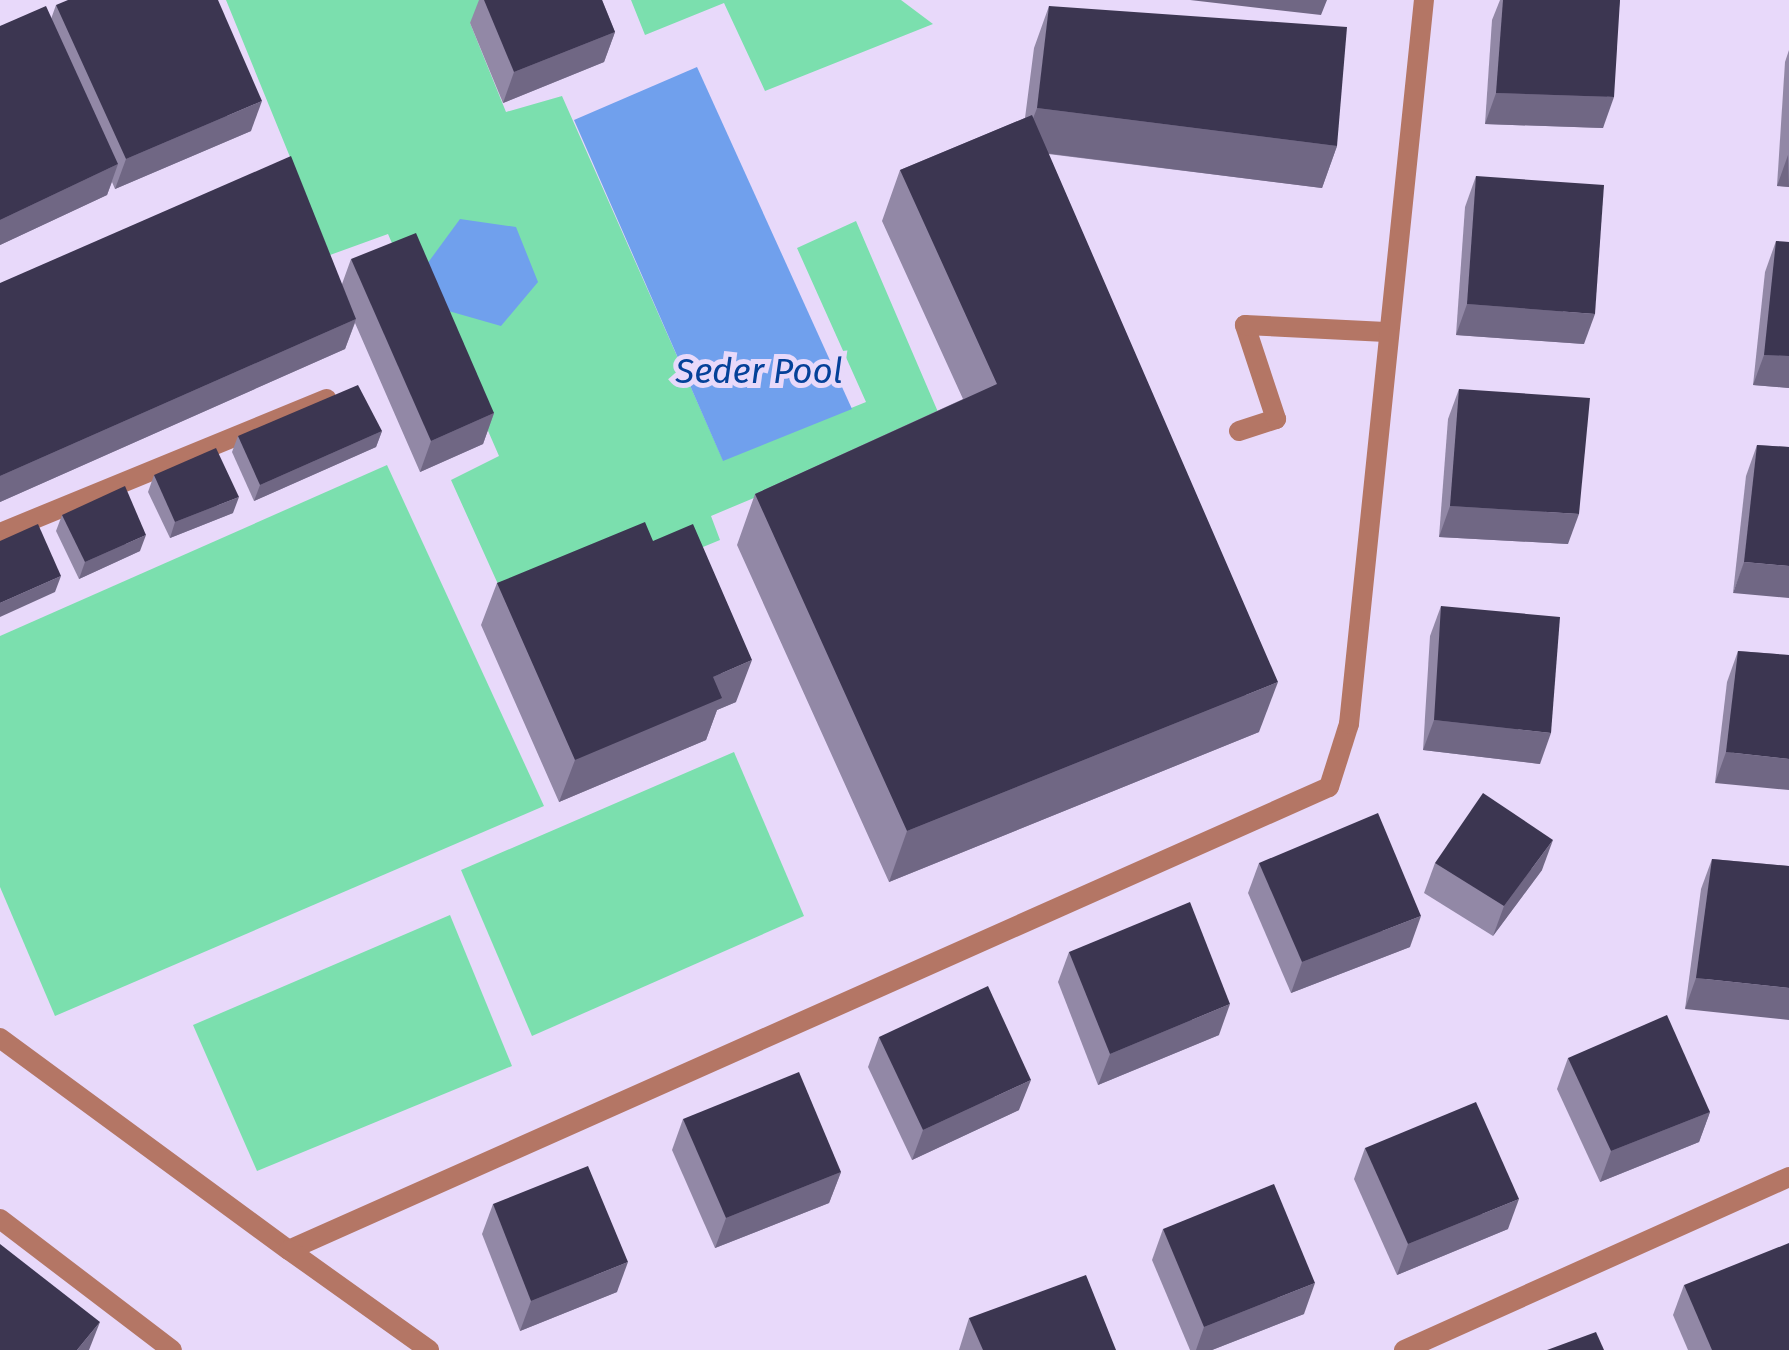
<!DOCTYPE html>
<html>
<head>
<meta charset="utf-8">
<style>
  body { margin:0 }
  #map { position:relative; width:1789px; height:1350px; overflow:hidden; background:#e8d9fa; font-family:"Fira Sans",sans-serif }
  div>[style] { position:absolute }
  .green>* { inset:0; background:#7bdfae }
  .water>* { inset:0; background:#70a0ed }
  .service>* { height:20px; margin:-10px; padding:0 10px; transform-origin:10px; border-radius:10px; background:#b47665 }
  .minor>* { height:20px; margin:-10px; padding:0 10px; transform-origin:10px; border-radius:10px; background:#b47665 }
  .wall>* { inset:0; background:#9288a6 }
  .shaded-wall>* { inset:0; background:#706784 }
  .building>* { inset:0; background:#3c3651 }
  span { translate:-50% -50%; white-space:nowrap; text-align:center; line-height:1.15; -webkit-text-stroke:10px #e8d9fa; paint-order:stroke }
  .water-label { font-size:35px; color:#054199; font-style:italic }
</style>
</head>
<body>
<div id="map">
  <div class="green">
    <i style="clip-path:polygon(226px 0,526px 0,470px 23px,506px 112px,562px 96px,723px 460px,866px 402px,797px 248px,856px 221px,941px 419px,711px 516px,720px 540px,516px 624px,451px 480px,499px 456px,411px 254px,398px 257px,388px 234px,330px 255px)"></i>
    <i style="clip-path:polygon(631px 0,901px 0,933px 24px,765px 91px,724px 3px,645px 35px)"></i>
    <i style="clip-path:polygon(387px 465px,544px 806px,55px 1016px,0 887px,0 636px)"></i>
    <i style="clip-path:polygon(734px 752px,804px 916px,532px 1036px,461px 870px)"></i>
    <i style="clip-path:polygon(450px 915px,512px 1066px,257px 1171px,193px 1025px)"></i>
  </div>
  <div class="water">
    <i style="clip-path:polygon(697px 67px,852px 409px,723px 461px,574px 120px)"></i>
    <i style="clip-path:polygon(460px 219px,516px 227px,538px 282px,501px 326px,445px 310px,427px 264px)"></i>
  </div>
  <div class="service">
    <i style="left:1239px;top:431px;width:39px;rotate:-18deg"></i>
    <i style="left:1276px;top:419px;width:99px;rotate:-108.3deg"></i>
    <i style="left:1245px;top:325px;width:141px;rotate:2.8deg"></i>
  </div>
  <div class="minor">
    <i style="left:0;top:533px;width:353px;rotate:-22.3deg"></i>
    <i style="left:0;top:1038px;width:358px;rotate:36.3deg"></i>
    <i style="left:289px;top:1250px;width:1138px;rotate:-24deg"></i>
    <i style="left:1329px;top:787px;width:66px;rotate:-72.4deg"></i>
    <i style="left:1349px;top:724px;width:728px;rotate:-84.09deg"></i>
    <i style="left:0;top:1219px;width:216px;rotate:37.3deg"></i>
    <i style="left:289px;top:1250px;width:172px;rotate:35.5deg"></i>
    <i style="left:1404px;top:1350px;width:422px;rotate:-24.2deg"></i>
  </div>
  <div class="wall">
    <i style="clip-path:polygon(479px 0,602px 0,615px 32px,604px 62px,503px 103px,470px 23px)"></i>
    <i style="clip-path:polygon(1500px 0,1620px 0,1603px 128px,1485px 124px,1492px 20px)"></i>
    <i style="clip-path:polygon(56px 5px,251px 131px,115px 189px,112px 182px,107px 195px,0 245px,0 26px,51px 19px)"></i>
    <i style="clip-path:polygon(1049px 6px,1337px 146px,1322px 188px,1048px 154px,1259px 732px,889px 882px,737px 545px,755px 494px,963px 399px,882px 221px,900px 170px,1025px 118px,1034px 48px)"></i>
    <i style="clip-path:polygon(1789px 50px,1789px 187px,1777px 186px,1785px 62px)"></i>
    <i style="clip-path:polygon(1476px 176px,1584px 344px,1456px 335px,1465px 207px)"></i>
    <i style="clip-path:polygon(1776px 241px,1789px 242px,1789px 388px,1753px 385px,1765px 272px)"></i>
    <i style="clip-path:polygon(351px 259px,494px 413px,483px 444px,420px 472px,355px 323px,345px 349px,0 502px,0 283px,342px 284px)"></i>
    <i style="clip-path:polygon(1459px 389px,1568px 544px,1439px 537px,1448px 419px)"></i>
    <i style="clip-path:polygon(382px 431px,376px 447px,254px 501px,232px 452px,238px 436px)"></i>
    <i style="clip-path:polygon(1757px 445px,1789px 447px,1733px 593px,1746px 476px)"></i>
    <i style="clip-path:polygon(154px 475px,233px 513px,170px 538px,148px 492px)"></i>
    <i style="clip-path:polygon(62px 515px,140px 551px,79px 579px,56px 531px)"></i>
    <i style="clip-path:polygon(653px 541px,736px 702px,717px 710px,706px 740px,559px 802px,481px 625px,497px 583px)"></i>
    <i style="clip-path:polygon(1441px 606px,1540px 764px,1423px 750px,1430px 636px)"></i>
    <i style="clip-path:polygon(1738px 651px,1789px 655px,1715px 783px,1727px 682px)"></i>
    <i style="clip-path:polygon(1712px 859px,1789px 866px,1685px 1009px,1701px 889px)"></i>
    <i style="clip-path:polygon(1259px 863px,1410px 947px,1291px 993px,1248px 893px)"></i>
    <i style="clip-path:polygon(1435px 863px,1542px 870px,1493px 936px,1424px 893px)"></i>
    <i style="clip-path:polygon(1069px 952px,1219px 1035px,1098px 1085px,1058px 982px)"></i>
    <i style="clip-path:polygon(879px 1037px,1019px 1110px,912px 1160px,868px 1067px)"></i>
    <i style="clip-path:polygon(1568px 1058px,1710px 1112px,1699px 1142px,1600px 1182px,1557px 1089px)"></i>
    <i style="clip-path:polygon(683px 1119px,841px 1172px,829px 1203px,715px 1248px,672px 1150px)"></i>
    <i style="clip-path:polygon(1365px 1148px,1508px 1229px,1397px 1275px,1354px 1179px)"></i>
    <i style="clip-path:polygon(493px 1204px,617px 1292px,520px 1331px,482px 1234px)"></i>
    <i style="clip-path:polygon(1163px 1229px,1304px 1314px,1212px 1350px,1190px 1350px,1152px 1260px)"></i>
    <i style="clip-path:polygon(1684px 1285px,1789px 1350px,1688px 1350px,1673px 1315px)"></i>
    <i style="clip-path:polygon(969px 1318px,1116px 1350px,959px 1350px)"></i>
  </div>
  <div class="shaded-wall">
    <i style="clip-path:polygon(1190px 0,1327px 0,1321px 15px)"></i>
    <i style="clip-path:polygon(615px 32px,604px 62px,503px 103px,514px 72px)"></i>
    <i style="clip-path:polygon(1496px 93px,1614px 97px,1603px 128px,1485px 124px)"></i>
    <i style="clip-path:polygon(262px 101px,251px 131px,115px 189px,126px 159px)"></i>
    <i style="clip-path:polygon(1037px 108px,1337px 146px,1322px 188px,1021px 150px)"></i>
    <i style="clip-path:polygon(1788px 155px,1789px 187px,1777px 186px)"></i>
    <i style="clip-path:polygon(118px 164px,107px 195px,0 245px,0 220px)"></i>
    <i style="clip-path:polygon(1467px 304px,1595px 314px,1584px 344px,1456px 335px)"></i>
    <i style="clip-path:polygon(356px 319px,345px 349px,0 502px,0 476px)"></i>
    <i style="clip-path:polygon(1764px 355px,1789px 356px,1789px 388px,1753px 385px)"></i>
    <i style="clip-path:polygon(494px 413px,483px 444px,420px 472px,431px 441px)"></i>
    <i style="clip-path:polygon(382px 431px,376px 447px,254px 501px,260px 485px)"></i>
    <i style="clip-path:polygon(239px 497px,233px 513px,170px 538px,175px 522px)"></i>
    <i style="clip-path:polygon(1450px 506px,1579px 514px,1568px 544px,1439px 537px)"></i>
    <i style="clip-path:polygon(146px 535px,140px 551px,79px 579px,85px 562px)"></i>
    <i style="clip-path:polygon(1744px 562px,1789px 566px,1789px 598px,1733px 593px)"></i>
    <i style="clip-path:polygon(61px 576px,55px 592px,0 617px,0 603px)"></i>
    <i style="clip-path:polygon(752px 660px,736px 702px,717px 710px,706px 740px,559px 802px,575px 760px,713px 677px)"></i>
    <i style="clip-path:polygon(1278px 682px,1259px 732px,889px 882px,907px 831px)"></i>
    <i style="clip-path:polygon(1434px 720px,1551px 733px,1540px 764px,1423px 750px)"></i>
    <i style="clip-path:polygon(1726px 752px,1789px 759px,1789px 790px,1715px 783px)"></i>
    <i style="clip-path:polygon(1553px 840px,1542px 870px,1493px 936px,1504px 906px)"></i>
    <i style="clip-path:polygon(1421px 916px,1410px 947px,1291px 993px,1302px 962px)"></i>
    <i style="clip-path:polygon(1696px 978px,1789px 988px,1789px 1020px,1685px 1009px)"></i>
    <i style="clip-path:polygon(1230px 1004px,1219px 1035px,1098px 1085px,1110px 1054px)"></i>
    <i style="clip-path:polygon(1031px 1080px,1019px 1110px,912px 1160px,923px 1130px)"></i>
    <i style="clip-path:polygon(1710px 1112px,1699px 1142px,1600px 1182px,1611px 1151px)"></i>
    <i style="clip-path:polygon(841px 1172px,829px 1203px,715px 1248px,726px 1218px)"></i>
    <i style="clip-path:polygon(1519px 1199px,1508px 1229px,1397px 1275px,1408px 1244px)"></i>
    <i style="clip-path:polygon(628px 1262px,617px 1292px,520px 1331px,531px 1301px)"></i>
    <i style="clip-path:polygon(1315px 1283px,1304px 1314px,1212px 1350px,1196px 1350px,1204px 1327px)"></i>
    <i style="clip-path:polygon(100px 1322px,89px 1350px,77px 1350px)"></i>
  </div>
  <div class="building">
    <i style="clip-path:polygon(68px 0,218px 0,262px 101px,126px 159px,56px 5px)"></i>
    <i style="clip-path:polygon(484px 0,602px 0,615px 32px,514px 72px)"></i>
    <i style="clip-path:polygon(1503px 0,1620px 0,1614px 97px,1496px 93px)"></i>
    <i style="clip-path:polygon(46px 6px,118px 164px,0 220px,0 26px)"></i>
    <i style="clip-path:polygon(1049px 6px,1347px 27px,1337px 146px,1037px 108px)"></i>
    <i style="clip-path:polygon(1032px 115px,1278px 682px,907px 831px,755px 494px,997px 384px,900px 170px)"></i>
    <i style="clip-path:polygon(291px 156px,356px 319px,0 476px,0 283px)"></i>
    <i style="clip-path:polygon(1476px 176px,1604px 185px,1595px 314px,1467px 304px)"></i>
    <i style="clip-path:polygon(416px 233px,494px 413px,431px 441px,351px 259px)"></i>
    <i style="clip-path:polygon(1776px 241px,1789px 242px,1789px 356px,1764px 355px)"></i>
    <i style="clip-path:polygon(358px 385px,382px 431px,260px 485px,238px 436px)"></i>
    <i style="clip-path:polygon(1459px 389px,1590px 398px,1579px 514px,1450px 506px)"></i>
    <i style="clip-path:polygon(1757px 445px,1789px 447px,1789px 566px,1744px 562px)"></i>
    <i style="clip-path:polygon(216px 448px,239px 497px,175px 522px,154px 475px)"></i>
    <i style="clip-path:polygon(125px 486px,146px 535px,85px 562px,62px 515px)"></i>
    <i style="clip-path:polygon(645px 522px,653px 541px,693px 524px,752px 660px,713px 677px,722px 698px,575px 760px,497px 583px)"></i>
    <i style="clip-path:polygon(38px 524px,61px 576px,0 603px,0 541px)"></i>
    <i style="clip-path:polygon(1441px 606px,1560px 617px,1551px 733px,1434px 720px)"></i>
    <i style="clip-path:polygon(1738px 651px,1789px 655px,1789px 759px,1726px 752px)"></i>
    <i style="clip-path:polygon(1483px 793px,1553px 840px,1504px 906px,1435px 863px)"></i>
    <i style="clip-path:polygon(1378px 813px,1421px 916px,1302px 962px,1259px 863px)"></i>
    <i style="clip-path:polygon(1712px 859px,1789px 866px,1789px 988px,1696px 978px)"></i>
    <i style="clip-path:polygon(1190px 902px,1230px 1004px,1110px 1054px,1069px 952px)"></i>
    <i style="clip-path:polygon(988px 986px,1031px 1080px,923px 1130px,879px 1037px)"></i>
    <i style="clip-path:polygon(1667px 1015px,1710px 1112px,1611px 1151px,1568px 1058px)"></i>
    <i style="clip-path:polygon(799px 1072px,841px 1172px,726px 1218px,683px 1119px)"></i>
    <i style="clip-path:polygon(1476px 1102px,1519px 1199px,1408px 1244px,1365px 1148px)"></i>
    <i style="clip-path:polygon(588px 1166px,628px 1262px,531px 1301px,493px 1204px)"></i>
    <i style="clip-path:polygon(1274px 1184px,1315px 1283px,1204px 1327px,1163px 1229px)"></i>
    <i style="clip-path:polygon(1789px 1243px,1789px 1350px,1712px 1350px,1684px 1285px)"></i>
    <i style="clip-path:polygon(0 1244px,100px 1322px,77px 1350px,0 1350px)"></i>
    <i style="clip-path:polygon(1086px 1275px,1116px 1350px,983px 1350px,969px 1318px)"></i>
    <i style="clip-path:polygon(1596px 1332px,1604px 1350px,1547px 1350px)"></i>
  </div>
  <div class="water-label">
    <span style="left:759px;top:371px">Seder Pool</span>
  </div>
</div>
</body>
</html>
